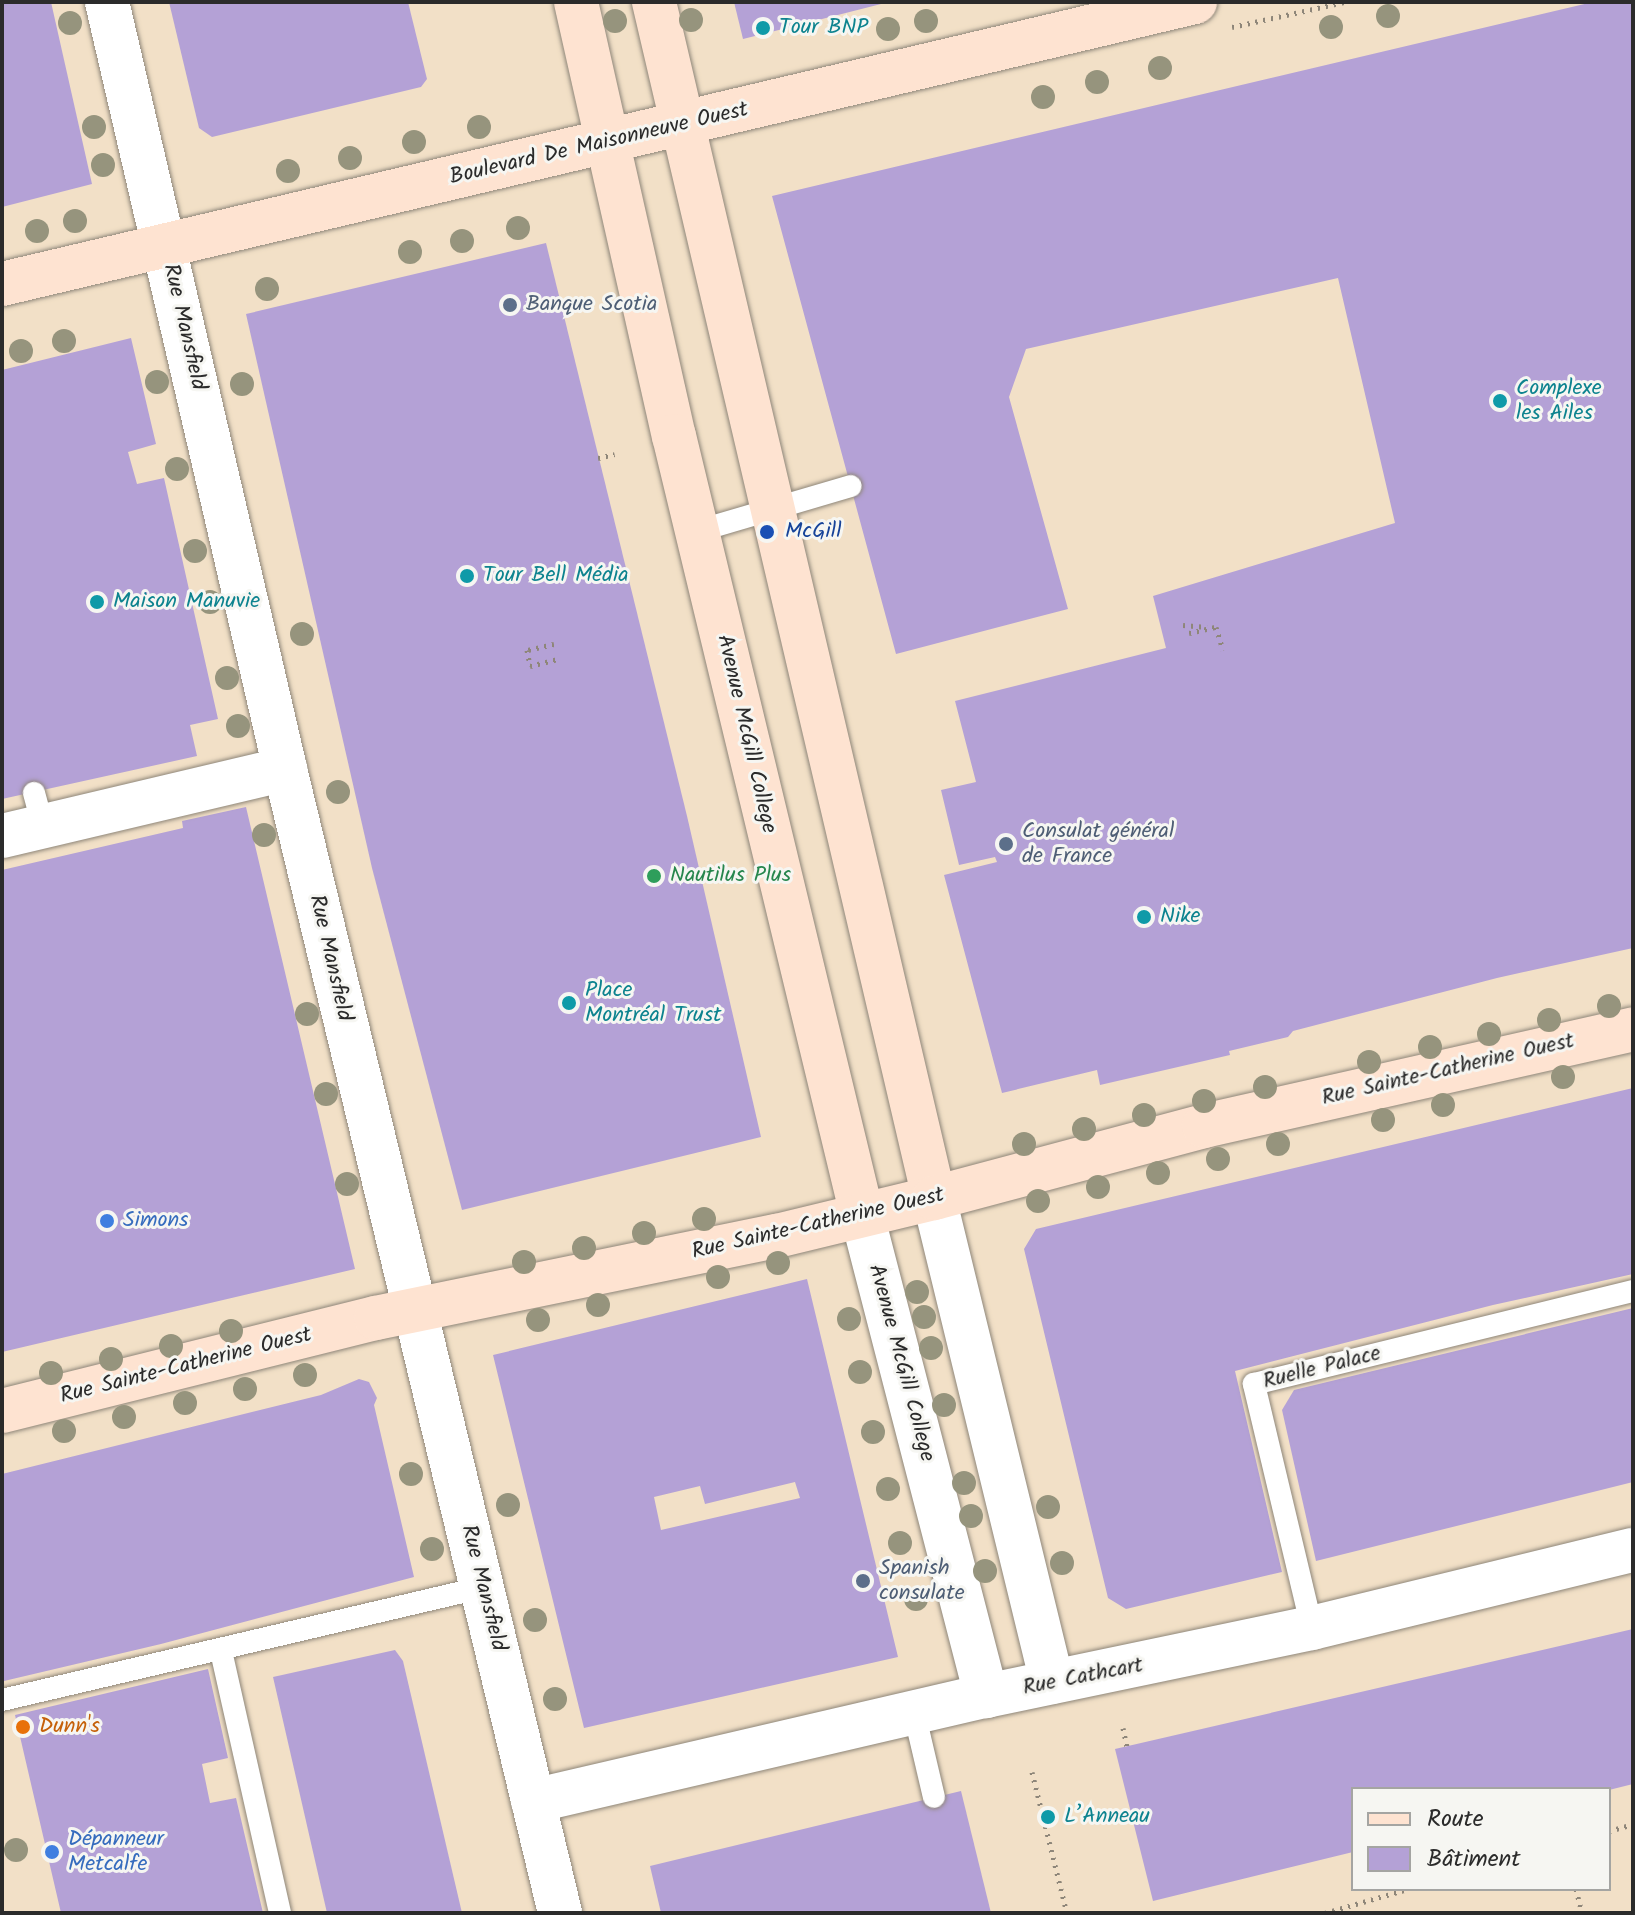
<!DOCTYPE html>
<html>
<head>
<meta charset="utf-8">
<style>
  body { margin:0 }
  #map { position:relative; width:1635px; height:1915px; overflow:hidden; background:#f2e0c7; font-family:Kalam,sans-serif }
  div>[style] { position:absolute }
  .building>* { inset:0; background:#b4a1d6 }
  .path>* { height:5px; margin-top:-2.5px; transform-origin:0; background:repeating-linear-gradient(90deg,#8e8679 0 2px,transparent 0 8px) }
  .roads { filter:drop-shadow(0 0 2px #8e8679) drop-shadow(0 0 2px #8e8679) }
  .lane>* { height:22px; margin:-11px; padding:0 11px; transform-origin:11px; border-radius:11px; background:#fff }
  .street>* { height:44px; margin:-22px; padding:0 22px; transform-origin:22px; border-radius:22px; background:#fff }
  .secondary>* { height:44px; margin:-22px; padding:0 22px; transform-origin:22px; border-radius:22px; background:#fee3d1 }
  .trees>* { width:24px; height:24px; margin:-12px; border-radius:50%; background:#96947d }
  .dots>* { width:22px; height:22px; translate:-50% -50%; box-sizing:border-box; border:4px solid #f6f6f2; border-radius:50% }
  span { translate:-50% -50%; white-space:nowrap; text-align:center; line-height:1.15; -webkit-text-stroke:6px #f6f6f2; paint-order:stroke }
  .culture-label { font-size:22px; color:#0d838f }
  .left { translate:0 -50%; text-align:left }
  .street-label { font-size:22px; color:#2b2b2b }
  .service-label { font-size:22px; color:#4e5e75 }
  .transit-label { font-size:22px; color:#164399 }
  .leisure-label { font-size:22px; color:#27864d }
  .shop-label { font-size:22px; color:#366cbe }
  .food-label { font-size:22px; color:#c56008 }
  .frame { position:absolute; inset:0; border:4px solid #2b2b2b; pointer-events:none }
  .legend { position:absolute; left:1351px; top:1787px; width:260px; height:104px; box-sizing:border-box; background:#f6f6f2; border:2px solid #a5a5a2; margin:0; padding:10px 14px; list-style:none; font-size:24px; color:#2b2b2b }
  .legend li { display:flex; align-items:center; gap:16px; height:40px }
  .legend b { width:40px; border:2px solid #a5a5a2 }
</style>
</head>
<body>
<div id="map">
  <div class="building">
    <i style="clip-path:polygon(2px 2px,51px 2px,92px 184px,2px 207px)"></i>
    <i style="clip-path:polygon(169px 2px,408px 2px,427px 79px,421px 87px,212px 137px,199px 128px)"></i>
    <i style="clip-path:polygon(734px 2px,885px 2px,885px 3px,743px 39px)"></i>
    <i style="clip-path:polygon(1593px 2px,1633px 2px,1633px 948px,1497px 978px,1293px 1031px,1288px 1037px,1229px 1051px,1230px 1055px,1100px 1085px,1097px 1070px,1002px 1093px,944px 875px,997px 862px,995px 857px,959px 865px,941px 790px,976px 782px,955px 701px,1166px 648px,1153px 596px,1395px 523px,1338px 278px,1026px 349px,1009px 397px,1068px 609px,896px 654px,772px 196px)"></i>
    <i style="clip-path:polygon(546px 243px,687px 816px,761px 1137px,462px 1210px,372px 868px,246px 314px)"></i>
    <i style="clip-path:polygon(131px 338px,156px 444px,128px 452px,137px 484px,164px 478px,218px 719px,190px 725px,197px 756px,2px 799px,2px 370px)"></i>
    <i style="clip-path:polygon(246px 807px,355px 1269px,2px 1352px,2px 870px,183px 828px,182px 821px)"></i>
    <i style="clip-path:polygon(1633px 1088px,1633px 1274px,1493px 1305px,1235px 1371px,1282px 1572px,1126px 1609px,1108px 1598px,1024px 1249px,1036px 1229px)"></i>
    <i style="clip-path:polygon(evenodd,807px 1279px,898px 1657px,584px 1728px,493px 1355px,807px 1279px,795px 1482px,800px 1498px,661px 1530px,654px 1497px,700px 1486px,705px 1504px,795px 1482px)"></i>
    <i style="clip-path:polygon(1633px 1308px,1633px 1482px,1316px 1561px,1282px 1410px,1294px 1390px)"></i>
    <i style="clip-path:polygon(359px 1379px,369px 1382px,377px 1398px,374px 1405px,414px 1577px,161px 1644px,4px 1681px,2px 1474px,321px 1395px)"></i>
    <i style="clip-path:polygon(1633px 1629px,1633px 1784px,1609px 1790px,1353px 1789px,1353px 1852px,1153px 1901px,1115px 1749px)"></i>
    <i style="clip-path:polygon(395px 1650px,403px 1661px,462px 1913px,327px 1913px,273px 1677px)"></i>
    <i style="clip-path:polygon(208px 1669px,228px 1758px,202px 1764px,210px 1803px,236px 1798px,263px 1913px,61px 1913px,15px 1715px)"></i>
    <i style="clip-path:polygon(961px 1791px,991px 1913px,661px 1913px,650px 1866px)"></i>
  </div>
  <div class="path">
    <i style="left:1232px;top:27px;width:116px;rotate:-12.5deg"></i>
    <i style="left:598px;top:458px;width:17px;rotate:-13deg"></i>
    <i style="left:1183px;top:625px;width:24px;rotate:5deg"></i>
    <i style="left:1189px;top:633px;width:28px;rotate:-13deg"></i>
    <i style="left:1216px;top:627px;width:24px;rotate:73deg"></i>
    <i style="left:554px;top:644px;width:28px;rotate:167deg"></i>
    <i style="left:527px;top:650px;width:16px;rotate:79deg"></i>
    <i style="left:530px;top:666px;width:30px;rotate:-14deg"></i>
    <i style="left:1123px;top:1728px;width:19px;rotate:78deg"></i>
    <i style="left:1032px;top:1772px;width:145px;rotate:76.1deg"></i>
    <i style="left:1609px;top:1831px;width:25px;rotate:-16deg"></i>
    <i style="left:1576px;top:1889px;width:25px;rotate:76deg"></i>
    <i style="left:1325px;top:1913px;width:86px;rotate:-16.1deg"></i>
  </div>
  <div class="roads">
    <div class="lane">
      <i style="left:698px;top:531px;width:159px;rotate:-16.4deg"></i>
      <i style="left:34px;top:793px;width:35px;rotate:75deg"></i>
      <i style="left:1312px;top:1628px;width:251px;rotate:-103.4deg"></i>
      <i style="left:1254px;top:1384px;width:390px;rotate:-13.8deg"></i>
      <i style="left:221px;top:1651px;width:269px;rotate:77.3deg"></i>
      <i style="left:2px;top:1700px;width:495px;rotate:-13.2deg"></i>
      <i style="left:914px;top:1712px;width:87px;rotate:76.8deg"></i>
    </div>
    <div class="street">
      <i style="left:107px;top:2px;width:787px;rotate:76.93deg"></i>
      <i style="left:285px;top:769px;width:1177px;rotate:76.48deg"></i>
      <i style="left:2px;top:836px;width:291px;rotate:-13.3deg"></i>
      <i style="left:934px;top:1198px;width:498px;rotate:76.3deg"></i>
      <i style="left:862px;top:1215px;width:497px;rotate:75.5deg"></i>
      <i style="left:533px;top:1801px;width:465px;rotate:-13.1deg"></i>
      <i style="left:986px;top:1696px;width:333px;rotate:-11.8deg"></i>
      <i style="left:1312px;top:1628px;width:330px;rotate:-13.7deg"></i>
    </div>
    <div class="secondary">
      <i style="left:576px;top:2px;width:445px;rotate:77.3deg"></i>
      <i style="left:674px;top:436px;width:801px;rotate:76.43deg"></i>
      <i style="left:654px;top:2px;width:1228px;rotate:76.82deg"></i>
      <i style="left:2px;top:284px;width:1226px;rotate:-13.3deg"></i>
      <i style="left:2px;top:1411px;width:385px;rotate:-14deg"></i>
      <i style="left:376px;top:1318px;width:409px;rotate:-11.6deg"></i>
      <i style="left:777px;top:1236px;width:162px;rotate:-13.6deg"></i>
      <i style="left:934px;top:1198px;width:279px;rotate:-14.9deg"></i>
      <i style="left:1204px;top:1126px;width:440px;rotate:-12.7deg"></i>
    </div>
  </div>
  <div class="trees">
    <i style="left:1388px;top:16px"></i>
    <i style="left:691px;top:20px"></i>
    <i style="left:615px;top:21px"></i>
    <i style="left:926px;top:21px"></i>
    <i style="left:70px;top:23px"></i>
    <i style="left:1331px;top:27px"></i>
    <i style="left:888px;top:29px"></i>
    <i style="left:1160px;top:68px"></i>
    <i style="left:1097px;top:82px"></i>
    <i style="left:1043px;top:97px"></i>
    <i style="left:94px;top:127px"></i>
    <i style="left:479px;top:127px"></i>
    <i style="left:414px;top:142px"></i>
    <i style="left:350px;top:158px"></i>
    <i style="left:103px;top:165px"></i>
    <i style="left:288px;top:171px"></i>
    <i style="left:75px;top:221px"></i>
    <i style="left:518px;top:228px"></i>
    <i style="left:37px;top:231px"></i>
    <i style="left:462px;top:241px"></i>
    <i style="left:410px;top:252px"></i>
    <i style="left:267px;top:289px"></i>
    <i style="left:64px;top:341px"></i>
    <i style="left:21px;top:351px"></i>
    <i style="left:157px;top:382px"></i>
    <i style="left:242px;top:384px"></i>
    <i style="left:177px;top:469px"></i>
    <i style="left:195px;top:551px"></i>
    <i style="left:210px;top:602px"></i>
    <i style="left:302px;top:634px"></i>
    <i style="left:227px;top:678px"></i>
    <i style="left:238px;top:726px"></i>
    <i style="left:338px;top:792px"></i>
    <i style="left:264px;top:835px"></i>
    <i style="left:1609px;top:1006px"></i>
    <i style="left:307px;top:1014px"></i>
    <i style="left:1549px;top:1020px"></i>
    <i style="left:1489px;top:1034px"></i>
    <i style="left:1430px;top:1047px"></i>
    <i style="left:1369px;top:1062px"></i>
    <i style="left:1563px;top:1077px"></i>
    <i style="left:1265px;top:1087px"></i>
    <i style="left:326px;top:1094px"></i>
    <i style="left:1204px;top:1101px"></i>
    <i style="left:1443px;top:1105px"></i>
    <i style="left:1144px;top:1115px"></i>
    <i style="left:1383px;top:1120px"></i>
    <i style="left:1084px;top:1129px"></i>
    <i style="left:1024px;top:1144px"></i>
    <i style="left:1278px;top:1144px"></i>
    <i style="left:1218px;top:1159px"></i>
    <i style="left:1158px;top:1173px"></i>
    <i style="left:347px;top:1184px"></i>
    <i style="left:1098px;top:1187px"></i>
    <i style="left:1038px;top:1201px"></i>
    <i style="left:704px;top:1219px"></i>
    <i style="left:644px;top:1233px"></i>
    <i style="left:584px;top:1248px"></i>
    <i style="left:524px;top:1262px"></i>
    <i style="left:778px;top:1263px"></i>
    <i style="left:718px;top:1277px"></i>
    <i style="left:917px;top:1292px"></i>
    <i style="left:598px;top:1305px"></i>
    <i style="left:924px;top:1317px"></i>
    <i style="left:849px;top:1319px"></i>
    <i style="left:538px;top:1320px"></i>
    <i style="left:231px;top:1331px"></i>
    <i style="left:171px;top:1346px"></i>
    <i style="left:931px;top:1348px"></i>
    <i style="left:111px;top:1359px"></i>
    <i style="left:860px;top:1372px"></i>
    <i style="left:51px;top:1373px"></i>
    <i style="left:305px;top:1375px"></i>
    <i style="left:245px;top:1389px"></i>
    <i style="left:185px;top:1403px"></i>
    <i style="left:944px;top:1405px"></i>
    <i style="left:124px;top:1417px"></i>
    <i style="left:64px;top:1431px"></i>
    <i style="left:873px;top:1432px"></i>
    <i style="left:411px;top:1474px"></i>
    <i style="left:964px;top:1483px"></i>
    <i style="left:888px;top:1489px"></i>
    <i style="left:508px;top:1505px"></i>
    <i style="left:1048px;top:1507px"></i>
    <i style="left:971px;top:1516px"></i>
    <i style="left:900px;top:1543px"></i>
    <i style="left:432px;top:1549px"></i>
    <i style="left:1062px;top:1563px"></i>
    <i style="left:985px;top:1571px"></i>
    <i style="left:916px;top:1599px"></i>
    <i style="left:535px;top:1620px"></i>
    <i style="left:555px;top:1699px"></i>
    <i style="left:16px;top:1850px"></i>
  </div>
  <div class="dots">
    <i style="left:763px;top:28px;background:#0f9aa8"></i>
    <i style="left:510px;top:305px;background:#5c6f8a"></i>
    <i style="left:1500px;top:401px;background:#0f9aa8"></i>
    <i style="left:767px;top:532px;background:#1a4fb4"></i>
    <i style="left:467px;top:576px;background:#0f9aa8"></i>
    <i style="left:97px;top:602px;background:#0f9aa8"></i>
    <i style="left:1006px;top:844px;background:#5c6f8a"></i>
    <i style="left:654px;top:876px;background:#2e9e5b"></i>
    <i style="left:1144px;top:917px;background:#0f9aa8"></i>
    <i style="left:569px;top:1003px;background:#0f9aa8"></i>
    <i style="left:107px;top:1221px;background:#3f7fe0"></i>
    <i style="left:863px;top:1581px;background:#5c6f8a"></i>
    <i style="left:23px;top:1727px;background:#e8710a"></i>
    <i style="left:1048px;top:1817px;background:#0f9aa8"></i>
    <i style="left:52px;top:1852px;background:#3f7fe0"></i>
  </div>
  <div class="culture-label">
    <span class="left" style="left:779px;top:28px">Tour BNP</span>
    <span class="left" style="left:1516px;top:401px">Complexe<br>les Ailes</span>
    <span class="left" style="left:483px;top:576px">Tour Bell Média</span>
    <span class="left" style="left:113px;top:602px">Maison Manuvie</span>
    <span class="left" style="left:1160px;top:917px">Nike</span>
    <span class="left" style="left:585px;top:1003px">Place<br>Montréal Trust</span>
    <span class="left" style="left:1064px;top:1817px">L’Anneau</span>
  </div>
  <div class="street-label">
    <span style="left:599px;top:144px;rotate:-13deg">Boulevard De Maisonneuve Ouest</span>
    <span style="left:184px;top:327px;rotate:77deg">Rue Mansfield</span>
    <span style="left:746px;top:734px;rotate:77deg">Avenue McGill College</span>
    <span style="left:330px;top:958px;rotate:77deg">Rue Mansfield</span>
    <span style="left:1448px;top:1070px;rotate:-13deg">Rue Sainte-Catherine Ouest</span>
    <span style="left:818px;top:1224px;rotate:-13deg">Rue Sainte-Catherine Ouest</span>
    <span style="left:901px;top:1363px;rotate:75deg">Avenue McGill College</span>
    <span style="left:186px;top:1366px;rotate:-14deg">Rue Sainte-Catherine Ouest</span>
    <span style="left:1322px;top:1368px;rotate:-14deg">Ruelle Palace</span>
    <span style="left:483px;top:1588px;rotate:76deg">Rue Mansfield</span>
    <span style="left:1083px;top:1677px;rotate:-11deg">Rue Cathcart</span>
  </div>
  <div class="service-label">
    <span class="left" style="left:526px;top:305px">Banque Scotia</span>
    <span class="left" style="left:1022px;top:844px">Consulat général<br>de France</span>
    <span class="left" style="left:879px;top:1581px">Spanish<br>consulate</span>
  </div>
  <div class="transit-label">
    <span class="left" style="left:785px;top:532px">McGill</span>
  </div>
  <div class="leisure-label">
    <span class="left" style="left:670px;top:876px">Nautilus Plus</span>
  </div>
  <div class="shop-label">
    <span class="left" style="left:123px;top:1221px">Simons</span>
    <span class="left" style="left:68px;top:1852px">Dépanneur<br>Metcalfe</span>
  </div>
  <div class="food-label">
    <span class="left" style="left:39px;top:1727px">Dunn's</span>
  </div>
  <div class="frame"></div>
  <ul class="legend">
  <li><b style="height:10px;background:#fee3d1"></b>Route</li>
  <li><b style="height:22px;background:#b4a1d6"></b>Bâtiment</li>
  </ul>
</div>
</body>
</html>
